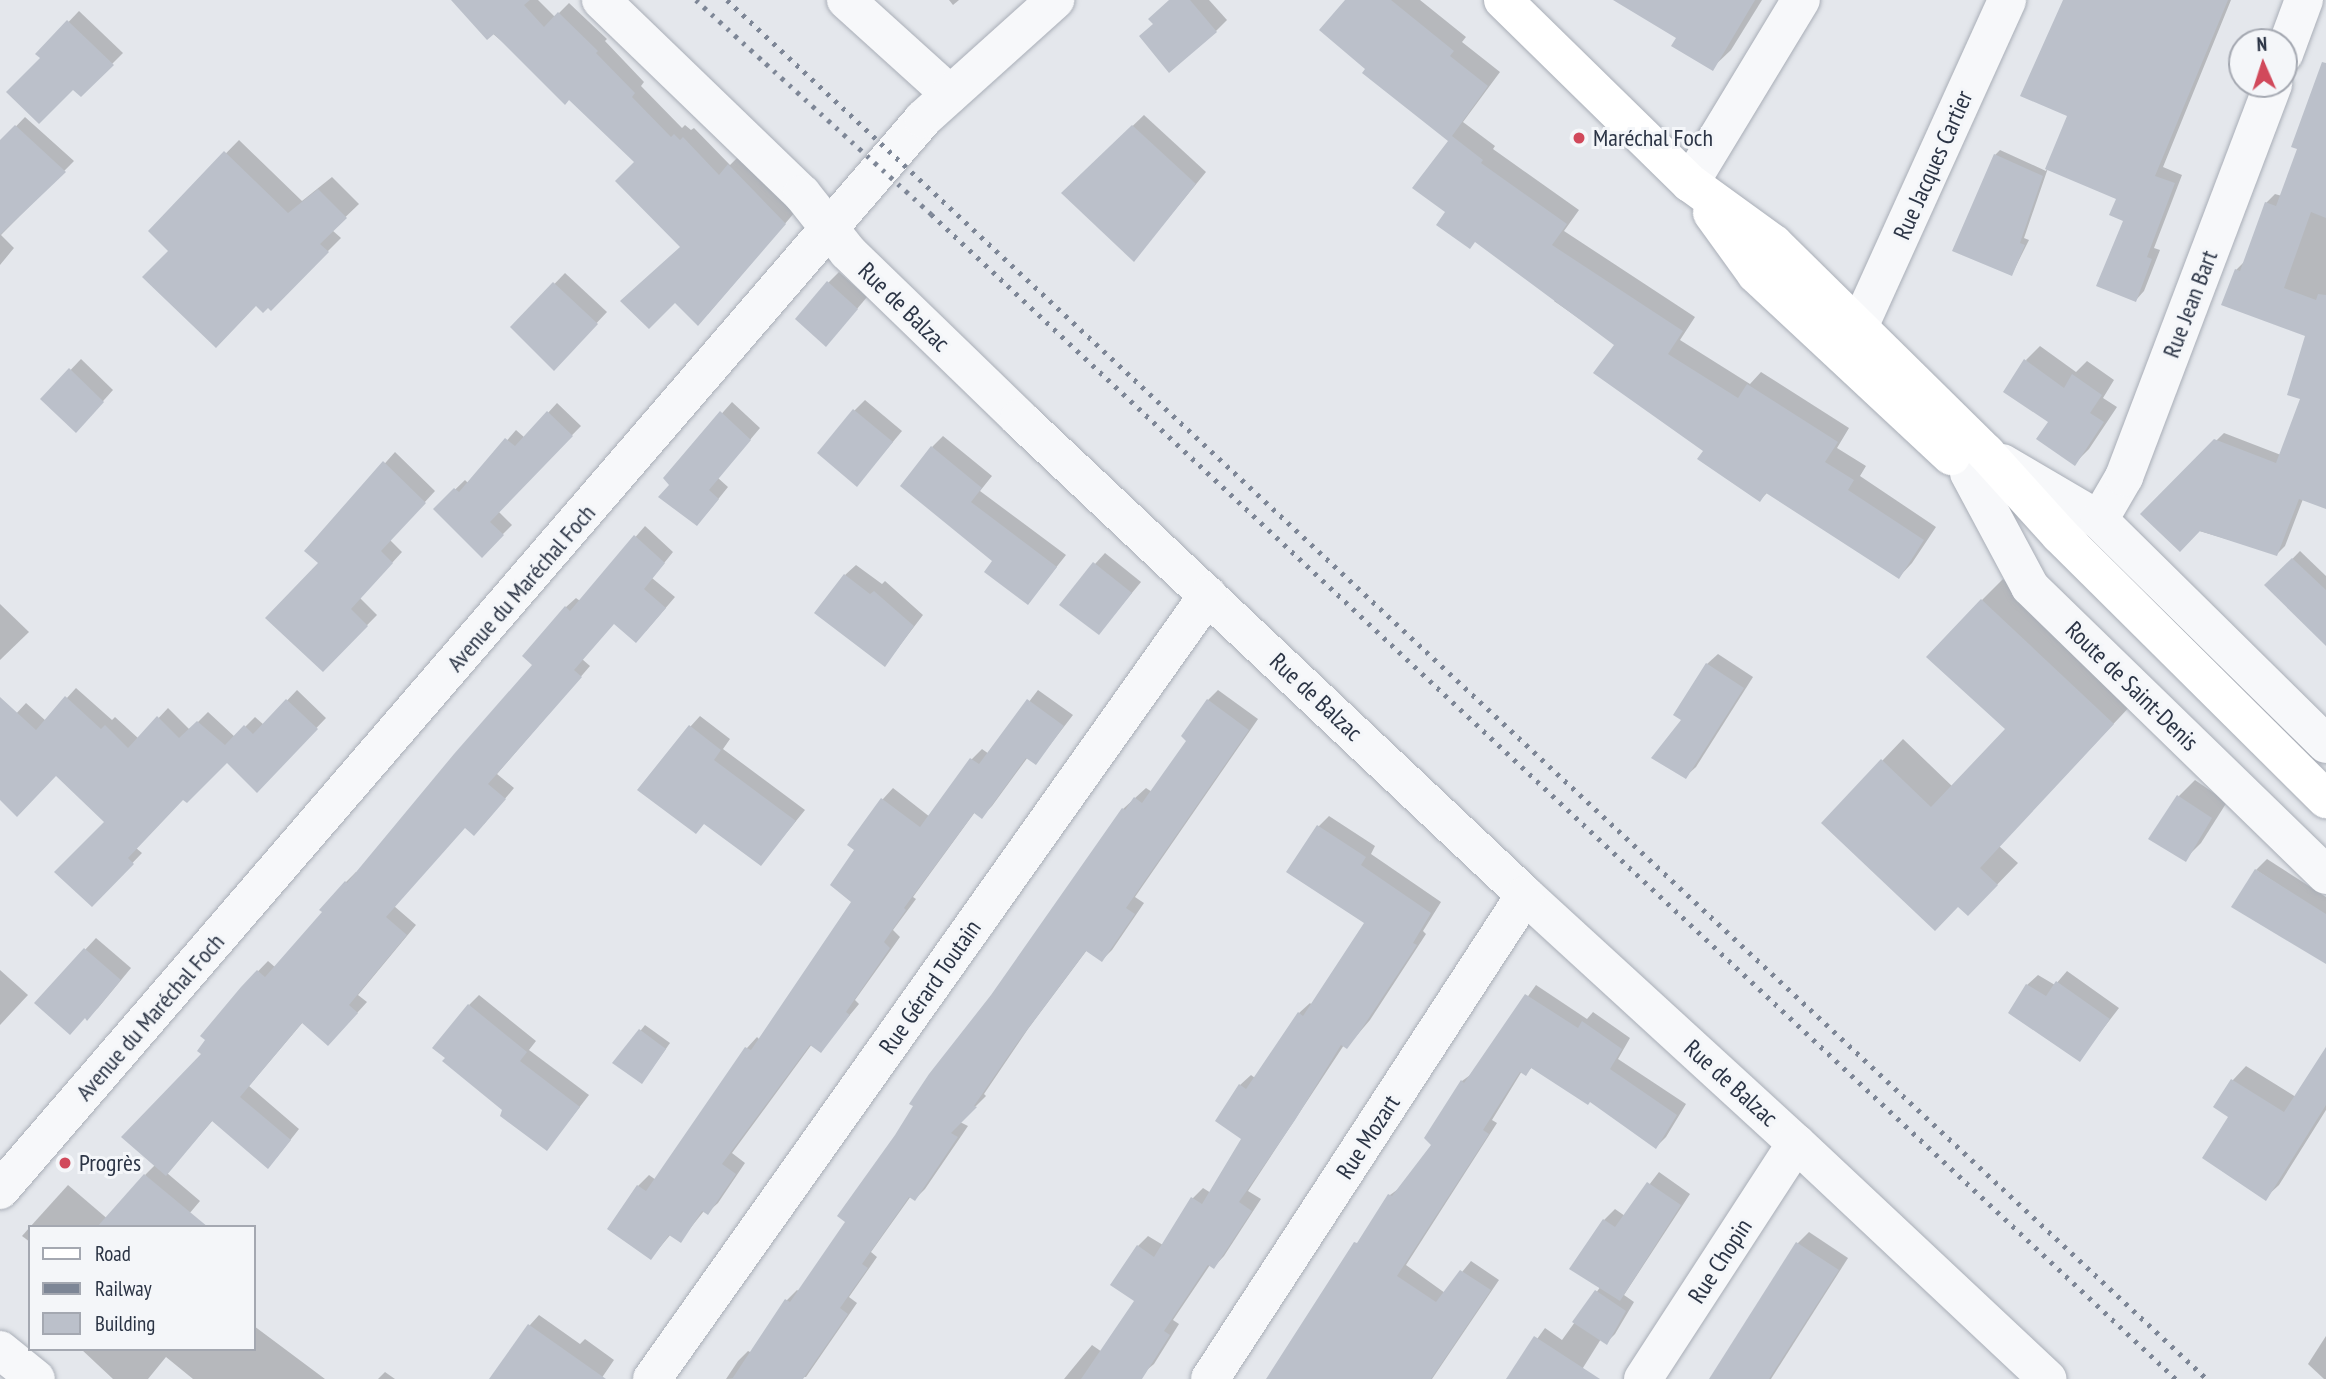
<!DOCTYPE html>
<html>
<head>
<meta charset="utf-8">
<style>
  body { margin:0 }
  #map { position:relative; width:2326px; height:1379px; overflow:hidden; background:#e4e7ec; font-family:"PT Sans Narrow",sans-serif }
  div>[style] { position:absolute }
  .shadow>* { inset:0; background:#0003 }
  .building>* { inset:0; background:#bbc0ca }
  .roads { filter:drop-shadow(0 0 2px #a9aeb7) drop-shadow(0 0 2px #a9aeb7) }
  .minor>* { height:38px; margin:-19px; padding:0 19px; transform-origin:19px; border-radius:19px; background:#f7f8fa }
  .major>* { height:38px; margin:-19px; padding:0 19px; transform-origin:19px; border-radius:19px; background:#fff }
  .rail>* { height:5px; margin-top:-2.5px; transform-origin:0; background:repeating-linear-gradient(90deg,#7d8696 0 3.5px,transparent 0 10.5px) }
  .dots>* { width:19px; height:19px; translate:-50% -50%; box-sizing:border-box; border:4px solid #f4f6f9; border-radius:50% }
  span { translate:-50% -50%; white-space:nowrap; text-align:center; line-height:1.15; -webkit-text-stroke:6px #f4f6f9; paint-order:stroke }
  .poi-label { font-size:24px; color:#2b3445 }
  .left { translate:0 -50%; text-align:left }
  .street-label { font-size:24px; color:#2b3445 }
  .legend { position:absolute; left:28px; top:1225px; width:228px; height:126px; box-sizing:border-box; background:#f4f6f9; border:2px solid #a4a8b1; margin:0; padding:9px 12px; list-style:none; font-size:21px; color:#2b3445 }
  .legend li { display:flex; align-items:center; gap:14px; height:35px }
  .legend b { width:35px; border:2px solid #a4a8b1 }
  .north { position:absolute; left:2228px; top:28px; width:70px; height:70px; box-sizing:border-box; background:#f4f6f9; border:2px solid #a4a8b1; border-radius:50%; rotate:357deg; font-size:19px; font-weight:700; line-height:28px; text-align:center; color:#2b3445 }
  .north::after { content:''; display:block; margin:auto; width:24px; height:32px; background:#d1495b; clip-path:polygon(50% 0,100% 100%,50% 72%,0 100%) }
</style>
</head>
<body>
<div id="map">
  <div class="shadow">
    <i style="clip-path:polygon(453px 0,538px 0,555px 17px,569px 3px,607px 39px,605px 41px,644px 82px,641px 86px,682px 128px,685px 125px,691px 130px,694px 128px,730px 165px,740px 155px,795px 212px,708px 314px,674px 301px,682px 246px,636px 162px,569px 98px)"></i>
    <i style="clip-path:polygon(949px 0,959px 0,953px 5px)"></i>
    <i style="clip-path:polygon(1171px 0,1209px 0,1227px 20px,1216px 31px,1155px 23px)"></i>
    <i style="clip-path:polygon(1346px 0,1420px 0,1466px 37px,1462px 42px,1500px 72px,1463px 122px,1495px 146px,1493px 149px,1579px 210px,1564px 231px,1695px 317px,1680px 340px,1750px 384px,1761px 372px,1849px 428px,1837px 448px,1866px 466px,1860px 476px,1936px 527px,1912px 563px,1899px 577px,1768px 492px,1760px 500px,1705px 450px,1617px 345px,1554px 301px,1556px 298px,1448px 212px,1450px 140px,1368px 68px)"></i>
    <i style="clip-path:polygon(1651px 0,1762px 0,1731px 50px,1712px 68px,1678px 38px)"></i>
    <i style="clip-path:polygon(2065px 0,2231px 0,2163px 167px,2182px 175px,2154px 248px,2160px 250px,2144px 291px,2136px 300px,2126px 220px,2118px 198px,2048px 168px,2024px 238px,2029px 240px,2012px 274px,1995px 155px,2000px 150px,2046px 171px,2069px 115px)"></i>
    <i style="clip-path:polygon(79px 11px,123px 53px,81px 95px,38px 54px)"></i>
    <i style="clip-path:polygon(2326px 63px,2326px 507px,2303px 499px,2285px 546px,2277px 554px,2142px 514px,2224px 433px,2281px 455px,2302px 398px,2313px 337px,2236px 270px,2246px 260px,2266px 203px,2275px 194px,2282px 196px,2299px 148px,2294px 146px)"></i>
    <i style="clip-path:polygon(1144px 115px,1206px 172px,1134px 260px,1063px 193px)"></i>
    <i style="clip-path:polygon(25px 117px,74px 161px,1px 235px,14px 248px,0 265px,0 143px)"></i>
    <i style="clip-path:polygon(239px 140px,302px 201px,332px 177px,359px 204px,332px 230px,341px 238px,271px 308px,170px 251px,150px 231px)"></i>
    <i style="clip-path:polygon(839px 272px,867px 297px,836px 334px,828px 283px)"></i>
    <i style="clip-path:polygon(565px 273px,607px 312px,564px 358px,513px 327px)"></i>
    <i style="clip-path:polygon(2040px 346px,2076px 372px,2087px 361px,2114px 380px,2103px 398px,2117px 407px,2089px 449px,2075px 463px,2051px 422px,2026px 360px)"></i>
    <i style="clip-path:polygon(81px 359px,113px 390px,86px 420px,43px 399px)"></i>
    <i style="clip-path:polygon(865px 400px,902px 431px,857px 485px,854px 411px)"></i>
    <i style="clip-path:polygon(732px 402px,760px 428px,718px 478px,728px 487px,707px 513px,665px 478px)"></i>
    <i style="clip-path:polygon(557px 403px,581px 426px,498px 511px,512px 525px,482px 555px,435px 509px,465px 480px,469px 484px,516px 430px,525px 438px)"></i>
    <i style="clip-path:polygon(943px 436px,992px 476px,980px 491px,1066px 555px,1028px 603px,995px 561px,932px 447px)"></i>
    <i style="clip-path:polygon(395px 452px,435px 491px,390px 540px,402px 552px,360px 598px,377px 615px,323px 670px,320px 563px,307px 551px)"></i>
    <i style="clip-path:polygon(645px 526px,673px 552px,652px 578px,675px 597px,646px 631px,615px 622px,582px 659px,590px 666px,497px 774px,514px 788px,484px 824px,466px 826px,394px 906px,416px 925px,358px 995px,367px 1002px,338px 1034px,303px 1022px,249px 1086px,299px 1129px,277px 1157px,213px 1120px,167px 1173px,200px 1201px,178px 1227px,145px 1175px,155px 1165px,203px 1054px,242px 988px,268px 961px,276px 968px,325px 912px,322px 910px,346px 882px,356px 872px,358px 874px,535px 665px,566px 607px,576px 598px,580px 601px)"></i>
    <i style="clip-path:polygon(2300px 551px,2326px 576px,2326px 643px,2267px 585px)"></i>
    <i style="clip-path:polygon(1105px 553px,1141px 582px,1099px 633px,1095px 564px)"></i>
    <i style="clip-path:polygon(856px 565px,882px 584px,885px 581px,923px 615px,885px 665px,845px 575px)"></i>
    <i style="clip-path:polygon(2003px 579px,2134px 702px,1999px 846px,2018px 863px,1989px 893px,1958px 905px,1823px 823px,1903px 739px,1953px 787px,2008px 729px,1982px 600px)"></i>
    <i style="clip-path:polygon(0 604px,29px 632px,0 660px)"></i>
    <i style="clip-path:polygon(1718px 654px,1753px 677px,1696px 767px,1685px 777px,1707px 664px)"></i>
    <i style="clip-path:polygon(76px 688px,112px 720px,115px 717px,139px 739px,168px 708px,190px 730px,208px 712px,235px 737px,255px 717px,264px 725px,297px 690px,326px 718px,257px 790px,227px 760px,184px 798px,136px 848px,142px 853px,92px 905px,107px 822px,56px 774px,0 798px,0 731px,26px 703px,46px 721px)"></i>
    <i style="clip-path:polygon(1038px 690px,1073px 715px,1036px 763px,1028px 757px,992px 806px,982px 816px,975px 812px,913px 897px,916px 899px,893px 930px,900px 937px,855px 1000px,859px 1004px,821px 1050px,812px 1044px,732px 1153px,745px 1163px,718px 1203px,707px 1213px,704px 1211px,680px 1241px,671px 1234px,651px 1258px,609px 1229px,638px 1186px,649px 1175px,656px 1180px,747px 1048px,757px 1037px,760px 1040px,854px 902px,856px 850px,849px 845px,883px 799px,893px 788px,930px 817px,972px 759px,982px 749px,989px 754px)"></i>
    <i style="clip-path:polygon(1218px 690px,1258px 719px,1135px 897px,1144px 903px,1112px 950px,1102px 960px,1087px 950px,1028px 1029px,984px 1094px,986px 1096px,960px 1122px,968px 1126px,925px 1189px,915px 1199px,911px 1196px,871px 1252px,877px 1257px,849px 1297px,857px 1303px,806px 1377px,726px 1379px,738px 1361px,748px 1351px,752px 1353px,787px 1300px,797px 1290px,800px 1292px,1123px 809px,1146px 788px,1152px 792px,1188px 740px,1208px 700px)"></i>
    <i style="clip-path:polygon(700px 716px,730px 739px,723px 749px,805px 810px,761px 864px,690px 727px)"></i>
    <i style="clip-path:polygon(2195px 780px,2227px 802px,2201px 843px,2185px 859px,2179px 796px)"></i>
    <i style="clip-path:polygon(1329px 816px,1375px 846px,1371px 854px,1441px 902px,1423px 931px,1426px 934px,1370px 1020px,1347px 1047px,1344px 1045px,1248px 1191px,1261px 1199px,1224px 1256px,1214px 1267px,1210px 1265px,1173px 1320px,1179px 1324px,1154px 1364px,1136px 1379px,1064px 1379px,1092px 1345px,1102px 1352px,1136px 1301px,1138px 1246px,1148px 1236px,1163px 1245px,1192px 1199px,1203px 1188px,1211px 1193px,1244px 1138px,1240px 1085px,1251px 1075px,1255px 1078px,1299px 1013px,1310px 1003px,1312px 1005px,1367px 922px,1318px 827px)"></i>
    <i style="clip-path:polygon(2267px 859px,2326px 897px,2326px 916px,2256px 870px)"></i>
    <i style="clip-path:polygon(96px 938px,131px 968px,98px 1008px,87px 1018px,36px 1003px)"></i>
    <i style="clip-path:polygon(0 970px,28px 995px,0 1025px)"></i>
    <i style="clip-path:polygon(2067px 971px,2119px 1008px,2079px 1060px,2027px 985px,2038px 975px,2055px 985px)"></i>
    <i style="clip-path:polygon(1536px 985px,1587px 1019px,1593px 1012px,1630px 1038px,1618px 1059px,1686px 1104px,1666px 1137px,1656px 1147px,1591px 1100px,1532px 1067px,1526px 1074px,1522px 1071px,1492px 1120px,1497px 1123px,1406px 1265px,1445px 1293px,1471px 1261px,1499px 1280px,1432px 1379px,1267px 1379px,1390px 1195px,1401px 1187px,1433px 1145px,1462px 1081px,1473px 1073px)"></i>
    <i style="clip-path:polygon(479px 995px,536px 1041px,529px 1050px,589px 1095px,547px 1149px,469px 1005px)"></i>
    <i style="clip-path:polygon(645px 1025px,670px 1043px,646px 1077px,615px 1063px)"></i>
    <i style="clip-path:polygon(2326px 1051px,2326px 1110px,2279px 1185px,2265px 1198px,2231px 1116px,2216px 1107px,2233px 1080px,2246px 1066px,2296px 1097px)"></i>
    <i style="clip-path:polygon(1659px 1172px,1690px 1194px,1624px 1295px,1634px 1302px,1615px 1334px,1606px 1343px,1601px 1339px,1576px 1379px,1508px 1379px,1545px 1328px,1562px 1340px,1601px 1286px,1572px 1268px,1604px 1220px,1615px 1209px,1625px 1216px)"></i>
    <i style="clip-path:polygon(68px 1185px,117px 1227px,30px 1227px)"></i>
    <i style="clip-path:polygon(30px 1227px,30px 1242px,22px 1236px)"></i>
    <i style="clip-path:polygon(1809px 1232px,1848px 1258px,1771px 1379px,1711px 1379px,1798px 1243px)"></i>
    <i style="clip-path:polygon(539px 1315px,580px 1344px,585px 1339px,614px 1360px,601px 1379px,506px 1379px,530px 1325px)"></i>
    <i style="clip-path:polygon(254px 1326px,325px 1379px,193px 1379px,166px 1357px,148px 1379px,113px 1379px,81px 1349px,254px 1349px)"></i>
    <i style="clip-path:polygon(2326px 1336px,2326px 1379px,2324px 1379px,2308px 1364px)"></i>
    <i style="clip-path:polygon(385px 1372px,395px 1379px,378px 1379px)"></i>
  </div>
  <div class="building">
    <i style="clip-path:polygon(451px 0,530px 0,524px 5px,544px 27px,558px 12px,598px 51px,596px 53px,635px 93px,632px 97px,671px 137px,674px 134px,680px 140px,683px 137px,719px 175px,728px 164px,786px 224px,698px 326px,675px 303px,649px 329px,620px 301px,680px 247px,615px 181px,634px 162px,569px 100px,565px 105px,494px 34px,487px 40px)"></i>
    <i style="clip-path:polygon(1169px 0,1190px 0,1217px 32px,1169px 73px,1139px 36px,1153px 24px,1148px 19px)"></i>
    <i style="clip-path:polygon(1345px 0,1391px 0,1454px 51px,1450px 56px,1488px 86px,1452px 136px,1483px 160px,1481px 163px,1567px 224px,1552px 245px,1683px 331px,1668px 354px,1738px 398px,1747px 384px,1838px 442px,1825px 462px,1854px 480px,1848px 490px,1924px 540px,1899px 579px,1766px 493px,1760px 502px,1697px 459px,1703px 451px,1593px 373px,1614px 345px,1475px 242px,1470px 249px,1436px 225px,1445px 212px,1412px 188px,1448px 141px,1362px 73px,1365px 69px,1319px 30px)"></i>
    <i style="clip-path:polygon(1613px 0,1755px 0,1713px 71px,1671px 46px,1676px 38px)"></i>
    <i style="clip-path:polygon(2063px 0,2228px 0,2155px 176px,2175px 183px,2147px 257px,2152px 259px,2136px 302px,2096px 286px,2123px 221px,2109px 215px,2116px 199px,2045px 169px,2067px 116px,2020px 96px)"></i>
    <i style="clip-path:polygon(67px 20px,114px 65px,81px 97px,73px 90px,39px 124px,6px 92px,40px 58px,35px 54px)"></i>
    <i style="clip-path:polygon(2322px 62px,2326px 63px,2326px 218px,2311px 212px,2284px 288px,2316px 300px,2318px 294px,2326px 295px,2326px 509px,2299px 499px,2277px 556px,2200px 531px,2180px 552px,2140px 514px,2214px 439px,2276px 463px,2300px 399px,2287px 395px,2305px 336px,2221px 305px,2235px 269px,2240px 271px,2265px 202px,2276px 206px,2297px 149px,2291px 147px)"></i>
    <i style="clip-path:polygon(15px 125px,66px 172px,0 235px,0 140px)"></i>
    <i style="clip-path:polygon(1132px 125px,1196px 184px,1134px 262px,1061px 193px)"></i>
    <i style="clip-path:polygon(224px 151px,288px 213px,318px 189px,347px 218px,320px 244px,329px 252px,271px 311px,268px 308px,263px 313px,256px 306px,216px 348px,142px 277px,168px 251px,148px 231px)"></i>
    <i style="clip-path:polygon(1994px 154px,2043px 176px,2020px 243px,2025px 245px,2012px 276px,1952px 251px)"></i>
    <i style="clip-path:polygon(827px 281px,858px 309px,826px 347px,795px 319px)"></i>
    <i style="clip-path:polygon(553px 282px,598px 324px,554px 371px,510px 327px)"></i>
    <i style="clip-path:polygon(2024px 359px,2064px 388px,2072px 374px,2102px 395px,2090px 413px,2104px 422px,2075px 466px,2036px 439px,2048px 422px,2003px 392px)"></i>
    <i style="clip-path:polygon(69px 368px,104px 402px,76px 433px,40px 399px)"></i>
    <i style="clip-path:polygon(853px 409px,893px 442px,857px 487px,817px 453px)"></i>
    <i style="clip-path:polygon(547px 411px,573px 436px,490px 522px,504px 535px,482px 558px,433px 509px,454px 488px,459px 492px,505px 438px,515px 446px)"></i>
    <i style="clip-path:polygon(720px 411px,751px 440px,709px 490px,719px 499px,697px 526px,658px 497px,669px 485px,663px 478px)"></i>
    <i style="clip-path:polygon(931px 446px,982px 488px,971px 502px,1057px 567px,1028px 605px,984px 572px,992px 561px,900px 486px)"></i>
    <i style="clip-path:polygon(383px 461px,426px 503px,381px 551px,393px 563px,351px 609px,368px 626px,323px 672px,265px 618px,318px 563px,304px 551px)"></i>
    <i style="clip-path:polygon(634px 535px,665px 563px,644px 589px,666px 608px,636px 643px,614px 624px,574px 670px,582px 677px,488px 784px,506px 799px,474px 836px,465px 828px,386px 917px,407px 935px,349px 1005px,358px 1013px,328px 1046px,302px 1023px,240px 1097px,291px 1140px,268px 1169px,212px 1121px,166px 1176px,121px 1137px,201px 1054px,197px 1051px,205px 1040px,200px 1036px,241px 987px,257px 970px,265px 977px,322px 912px,319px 910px,345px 881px,347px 883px,454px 754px,532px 665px,522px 656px,565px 606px,570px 611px)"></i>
    <i style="clip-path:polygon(2292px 558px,2326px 590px,2326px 646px,2264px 585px)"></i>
    <i style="clip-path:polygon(1093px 562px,1132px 593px,1099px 635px,1059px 605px)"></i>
    <i style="clip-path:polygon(844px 574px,870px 594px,874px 591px,914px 626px,885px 667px,814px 613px)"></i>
    <i style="clip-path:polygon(1981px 599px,2114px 724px,1980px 868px,1998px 885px,1968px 916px,1958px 907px,1935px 931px,1821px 823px,1881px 759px,1931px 807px,2005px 729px,1926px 657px)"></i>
    <i style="clip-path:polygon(1706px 663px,1744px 688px,1686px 779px,1651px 758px,1681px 720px,1673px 715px)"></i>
    <i style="clip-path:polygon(65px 696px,101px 729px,105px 725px,128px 748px,157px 716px,179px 738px,197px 721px,225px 745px,244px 725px,253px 734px,286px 699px,318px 729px,257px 793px,227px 763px,187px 803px,183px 800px,128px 858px,134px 864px,92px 907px,54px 872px,104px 822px,56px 776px,17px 817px,0 800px,0 697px,36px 730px)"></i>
    <i style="clip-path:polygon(1027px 699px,1064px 726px,1036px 765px,1026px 758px,982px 819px,974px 813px,904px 908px,906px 910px,884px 942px,890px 948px,846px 1012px,850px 1015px,821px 1053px,810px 1045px,722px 1164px,736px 1174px,708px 1215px,702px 1211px,681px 1243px,669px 1235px,651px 1260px,607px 1229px,637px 1185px,646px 1191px,745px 1047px,751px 1050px,851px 902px,830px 885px,854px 850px,847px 845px,881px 798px,920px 827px,970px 758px,979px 764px)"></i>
    <i style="clip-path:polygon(1207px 699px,1249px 730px,1126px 908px,1135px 914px,1102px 962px,1086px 951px,1018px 1042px,974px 1106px,977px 1107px,951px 1133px,958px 1137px,915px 1201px,909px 1197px,862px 1264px,868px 1268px,840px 1308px,848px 1314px,803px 1379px,732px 1379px,785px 1299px,790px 1302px,845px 1222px,837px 1216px,895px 1135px,913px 1106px,909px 1104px,929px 1074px,991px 995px,1122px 808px,1125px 810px,1134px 797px,1142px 803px,1186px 741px,1181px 736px)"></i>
    <i style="clip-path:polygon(689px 725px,721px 750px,714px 760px,796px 821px,761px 866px,704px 824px,696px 834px,637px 790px)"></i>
    <i style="clip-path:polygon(2177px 795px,2212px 818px,2186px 862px,2148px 839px)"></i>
    <i style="clip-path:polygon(1317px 825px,1366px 857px,1361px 865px,1431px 913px,1413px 943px,1417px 945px,1359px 1033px,1347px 1049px,1341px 1045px,1295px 1120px,1239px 1202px,1252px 1211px,1214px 1269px,1208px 1265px,1164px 1331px,1170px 1335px,1142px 1379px,1081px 1379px,1134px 1301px,1110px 1285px,1137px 1245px,1154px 1257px,1191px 1197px,1202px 1204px,1241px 1139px,1215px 1121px,1239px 1084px,1246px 1089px,1298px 1012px,1303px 1016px,1364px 923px,1286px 872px)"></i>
    <i style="clip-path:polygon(2255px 869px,2326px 914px,2326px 964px,2231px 907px)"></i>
    <i style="clip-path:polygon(84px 948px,121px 980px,87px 1021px,85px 1018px,70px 1035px,34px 1003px)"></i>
    <i style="clip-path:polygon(2056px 981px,2110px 1019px,2080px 1062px,2008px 1013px,2026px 984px,2046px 996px)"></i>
    <i style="clip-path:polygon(1525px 994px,1578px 1028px,1582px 1021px,1622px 1049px,1610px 1069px,1677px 1115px,1656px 1149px,1590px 1102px,1588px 1105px,1531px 1068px,1526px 1076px,1520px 1072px,1483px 1130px,1489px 1134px,1397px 1276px,1436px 1302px,1460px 1270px,1491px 1290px,1431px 1379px,1266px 1379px,1354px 1242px,1357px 1243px,1388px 1194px,1392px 1196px,1431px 1145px,1424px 1138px,1461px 1080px,1464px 1083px)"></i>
    <i style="clip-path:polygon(468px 1004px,527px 1052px,520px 1061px,580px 1107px,547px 1151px,500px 1116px,502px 1110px,442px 1061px,445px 1058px,432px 1048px)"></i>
    <i style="clip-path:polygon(639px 1029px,666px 1049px,642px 1084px,612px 1063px)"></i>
    <i style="clip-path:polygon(2326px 1047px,2326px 1105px,2266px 1201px,2202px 1158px,2228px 1117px,2213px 1107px,2231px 1079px,2284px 1112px)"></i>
    <i style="clip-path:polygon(144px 1174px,208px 1227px,97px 1227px)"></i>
    <i style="clip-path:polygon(1647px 1182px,1681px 1205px,1620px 1301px,1569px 1269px,1603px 1219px,1615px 1227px)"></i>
    <i style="clip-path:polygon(1796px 1242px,1839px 1270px,1769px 1379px,1709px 1379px)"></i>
    <i style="clip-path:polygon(1595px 1290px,1626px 1311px,1607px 1345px,1572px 1322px)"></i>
    <i style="clip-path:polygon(528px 1324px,606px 1379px,489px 1379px)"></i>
    <i style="clip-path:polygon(1534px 1336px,1600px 1379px,1506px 1379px)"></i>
  </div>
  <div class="roads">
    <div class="minor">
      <i style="left:601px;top:0;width:279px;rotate:44deg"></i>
      <i style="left:802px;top:194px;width:74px;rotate:51.6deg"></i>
      <i style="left:848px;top:252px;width:238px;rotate:44.1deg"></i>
      <i style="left:1019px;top:418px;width:695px;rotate:43.31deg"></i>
      <i style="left:1525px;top:895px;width:367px;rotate:42.5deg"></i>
      <i style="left:1796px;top:1143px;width:345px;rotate:43.2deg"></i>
      <i style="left:846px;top:0;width:140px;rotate:42.1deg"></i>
      <i style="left:2284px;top:54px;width:58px;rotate:-69.7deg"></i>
      <i style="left:1690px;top:183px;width:214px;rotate:-58.8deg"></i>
      <i style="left:1858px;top:329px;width:361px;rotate:-65.6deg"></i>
      <i style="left:2002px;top:463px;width:113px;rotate:30.4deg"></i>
      <i style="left:2099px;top:520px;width:319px;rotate:44.6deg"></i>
      <i style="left:1969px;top:473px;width:129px;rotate:61.8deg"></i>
      <i style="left:2030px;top:587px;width:413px;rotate:44.2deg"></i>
      <i style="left:2099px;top:520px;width:50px;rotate:-59.8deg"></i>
      <i style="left:2124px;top:477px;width:420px;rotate:-69.2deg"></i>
      <i style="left:0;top:1190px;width:1414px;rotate:-49.24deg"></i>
      <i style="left:923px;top:119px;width:178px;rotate:-42deg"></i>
      <i style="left:0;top:1350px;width:46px;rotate:38.9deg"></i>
      <i style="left:652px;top:1379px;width:961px;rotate:-54.66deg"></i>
      <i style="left:1210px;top:1379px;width:577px;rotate:-56.94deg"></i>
      <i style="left:1643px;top:1379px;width:281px;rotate:-57deg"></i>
    </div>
    <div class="major">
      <i style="left:1503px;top:0;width:262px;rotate:44.4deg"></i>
      <i style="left:1690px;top:183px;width:104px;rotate:36deg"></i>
      <i style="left:1774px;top:244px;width:298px;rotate:44.6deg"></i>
      <i style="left:1986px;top:453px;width:110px;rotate:47.9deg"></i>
      <i style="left:2060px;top:535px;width:375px;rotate:44.8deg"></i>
      <i style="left:1712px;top:213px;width:75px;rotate:54.2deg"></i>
      <i style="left:1756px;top:274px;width:267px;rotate:43deg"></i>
    </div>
  </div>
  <div class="rail">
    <i style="left:696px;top:0;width:318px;rotate:42.3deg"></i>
    <i style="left:931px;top:214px;width:1705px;rotate:43.1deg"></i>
    <i style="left:727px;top:0;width:2023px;rotate:42.98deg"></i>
  </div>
  <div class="dots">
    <i style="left:1579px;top:138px;background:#d1495b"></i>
    <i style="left:65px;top:1163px;background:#d1495b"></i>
  </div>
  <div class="poi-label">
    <span class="left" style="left:1593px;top:138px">Maréchal Foch</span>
    <span class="left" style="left:79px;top:1163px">Progrès</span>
  </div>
  <div class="street-label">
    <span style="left:1933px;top:165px;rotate:-66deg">Rue Jacques Cartier</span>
    <span style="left:2190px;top:304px;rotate:-69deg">Rue Jean Bart</span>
    <span style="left:904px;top:307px;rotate:44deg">Rue de Balzac</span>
    <span style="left:521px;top:588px;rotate:-49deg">Avenue du Maréchal Foch</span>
    <span style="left:2132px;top:686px;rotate:44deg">Route de Saint-Denis</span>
    <span style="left:1316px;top:697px;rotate:43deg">Rue de Balzac</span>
    <span style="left:930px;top:987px;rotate:-55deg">Rue Gérard Toutain</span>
    <span style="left:150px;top:1017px;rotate:-49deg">Avenue du Maréchal Foch</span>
    <span style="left:1731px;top:1083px;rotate:42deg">Rue de Balzac</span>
    <span style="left:1368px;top:1137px;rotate:-57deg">Rue Mozart</span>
    <span style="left:1720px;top:1261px;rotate:-57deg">Rue Chopin</span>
  </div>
  <ul class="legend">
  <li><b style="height:9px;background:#fff"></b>Road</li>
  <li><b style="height:9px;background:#7d8696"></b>Railway</li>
  <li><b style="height:19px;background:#bbc0ca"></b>Building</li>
  </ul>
  <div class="north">N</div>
</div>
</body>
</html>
